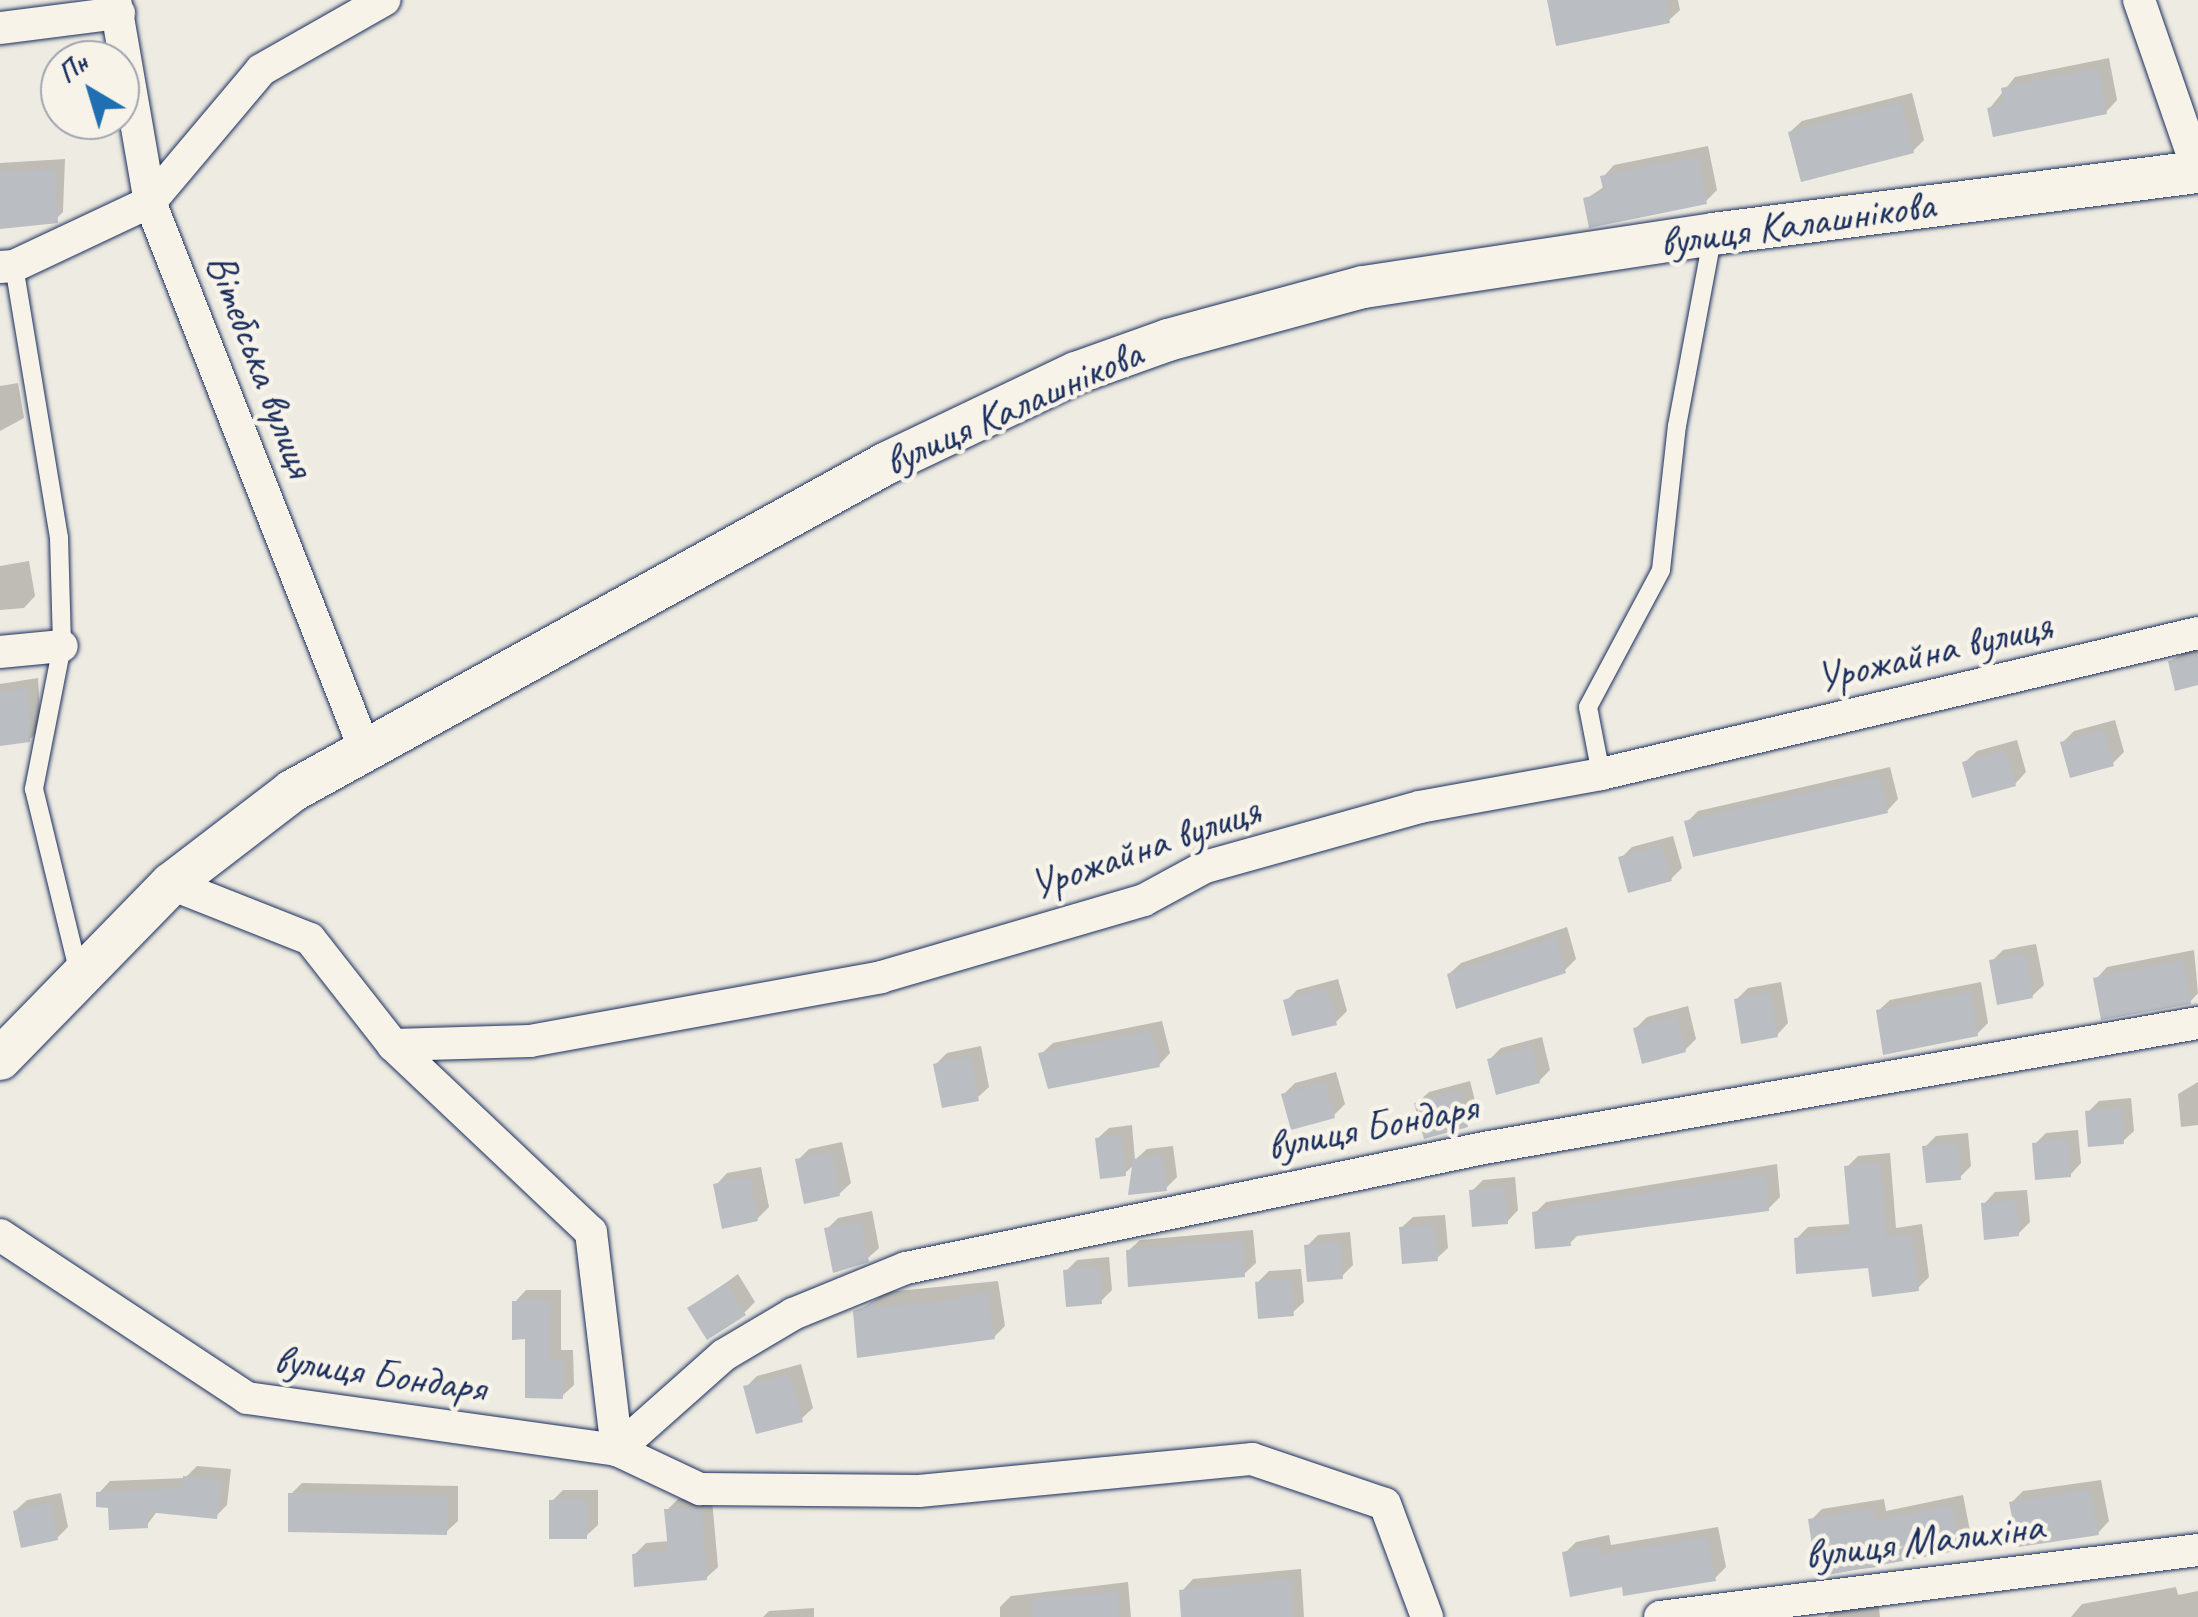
<!DOCTYPE html>
<html>
<head>
<meta charset="utf-8">
<style>
  body { margin:0 }
  #map { position:relative; width:2198px; height:1617px; overflow:hidden; background:#eeebe2; font-family:Caveat,sans-serif }
  div>[style] { position:absolute }
  .shadow>* { inset:0; background:#0003 }
  .building>* { inset:0; background:#babdc2 }
  .roads { filter:drop-shadow(0 0 2px #1b2f5e) drop-shadow(0 0 2px #1b2f5e) }
  .service>* { height:18px; margin:-9px; padding:0 9px; transform-origin:9px; border-radius:9px; background:#f7f3e8 }
  .minor>* { height:32px; margin:-16px; padding:0 16px; transform-origin:16px; border-radius:16px; background:#f7f3e8 }
  .tertiary>* { height:42px; margin:-21px; padding:0 21px; transform-origin:21px; border-radius:21px; background:#f7f3e8 }
  span { translate:-50% -50%; white-space:nowrap; text-align:center; line-height:1.15; -webkit-text-stroke:9px #f7f3e8; paint-order:stroke }
  .street-label { font-size:42px; color:#1b2f5e }
  .north { position:absolute; left:40px; top:40px; width:100px; height:100px; box-sizing:border-box; background:#f7f3e8; border:2px solid #9fa5b1; border-radius:50%; rotate:322deg; font-size:28px; font-weight:700; line-height:40px; text-align:center; color:#1b2f5e }
  .north::after { content:''; display:block; margin:auto; width:35px; height:45px; background:#1f6fb2; clip-path:polygon(50% 0,100% 100%,50% 72%,0 100%) }
</style>
</head>
<body>
<div id="map">
  <div class="shadow">
    <i style="clip-path:polygon(1550px 0,1678px 0,1680px 10px,1668px 21px)"></i>
    <i style="clip-path:polygon(2109px 58px,2117px 100px,2106px 112px,1989px 109px,2015px 77px)"></i>
    <i style="clip-path:polygon(1912px 93px,1924px 140px,1913px 151px,1790px 132px,1802px 121px)"></i>
    <i style="clip-path:polygon(1708px 146px,1717px 190px,1706px 201px,1586px 199px,1605px 186px,1603px 177px,1614px 165px)"></i>
    <i style="clip-path:polygon(65px 159px,63px 212px,52px 223px,0 226px,0 163px)"></i>
    <i style="clip-path:polygon(18px 383px,24px 418px,0 431px,0 386px)"></i>
    <i style="clip-path:polygon(29px 561px,35px 596px,24px 608px,0 610px,0 566px)"></i>
    <i style="clip-path:polygon(2198px 645px,2198px 682px,2170px 661px)"></i>
    <i style="clip-path:polygon(38px 678px,41px 729px,29px 740px,0 744px,0 684px)"></i>
    <i style="clip-path:polygon(2115px 720px,2124px 752px,2112px 764px,2063px 742px,2074px 731px)"></i>
    <i style="clip-path:polygon(2017px 740px,2026px 772px,2015px 784px,1965px 762px,1977px 751px)"></i>
    <i style="clip-path:polygon(1890px 767px,1898px 799px,1887px 811px,1687px 822px,1698px 811px)"></i>
    <i style="clip-path:polygon(1673px 836px,1682px 868px,1671px 879px,1621px 858px,1632px 847px)"></i>
    <i style="clip-path:polygon(1567px 927px,1576px 959px,1564px 971px,1449px 974px,1461px 963px)"></i>
    <i style="clip-path:polygon(2036px 944px,2044px 985px,2032px 996px,1992px 961px,2003px 950px)"></i>
    <i style="clip-path:polygon(2194px 950px,2198px 993px,2190px 1002px,2096px 979px,2107px 967px)"></i>
    <i style="clip-path:polygon(1338px 979px,1347px 1011px,1335px 1023px,1286px 1001px,1297px 990px)"></i>
    <i style="clip-path:polygon(1781px 982px,1788px 1023px,1777px 1035px,1736px 1000px,1748px 988px)"></i>
    <i style="clip-path:polygon(1981px 982px,1988px 1023px,1977px 1034px,1878px 1011px,1890px 1000px)"></i>
    <i style="clip-path:polygon(1688px 1006px,1696px 1039px,1685px 1050px,1635px 1029px,1647px 1017px)"></i>
    <i style="clip-path:polygon(1162px 1021px,1170px 1053px,1159px 1065px,1041px 1054px,1053px 1043px)"></i>
    <i style="clip-path:polygon(1542px 1037px,1550px 1070px,1539px 1081px,1489px 1060px,1501px 1048px)"></i>
    <i style="clip-path:polygon(981px 1046px,989px 1087px,977px 1098px,936px 1064px,947px 1053px)"></i>
    <i style="clip-path:polygon(1336px 1072px,1345px 1104px,1333px 1116px,1284px 1094px,1295px 1083px)"></i>
    <i style="clip-path:polygon(1470px 1081px,1478px 1113px,1467px 1125px,1417px 1103px,1429px 1092px)"></i>
    <i style="clip-path:polygon(2198px 1082px,2198px 1125px,2181px 1127px,2178px 1094px)"></i>
    <i style="clip-path:polygon(2131px 1098px,2134px 1131px,2122px 1142px,2088px 1112px,2099px 1101px)"></i>
    <i style="clip-path:polygon(1132px 1125px,1135px 1160px,1147px 1149px,1173px 1146px,1177px 1177px,1165px 1189px,1135px 1164px,1124px 1174px,1097px 1139px,1109px 1128px)"></i>
    <i style="clip-path:polygon(2078px 1130px,2081px 1163px,2070px 1175px,2035px 1144px,2046px 1133px)"></i>
    <i style="clip-path:polygon(1968px 1133px,1971px 1166px,1960px 1177px,1925px 1147px,1936px 1136px)"></i>
    <i style="clip-path:polygon(842px 1142px,851px 1183px,839px 1194px,798px 1160px,809px 1149px)"></i>
    <i style="clip-path:polygon(1890px 1153px,1896px 1228px,1922px 1224px,1929px 1277px,1918px 1288px,1796px 1239px,1808px 1227px,1852px 1224px,1847px 1167px,1858px 1156px)"></i>
    <i style="clip-path:polygon(1777px 1164px,1780px 1197px,1768px 1209px,1580px 1233px,1570px 1243px,1535px 1213px,1546px 1202px)"></i>
    <i style="clip-path:polygon(761px 1167px,769px 1207px,757px 1219px,716px 1185px,727px 1173px)"></i>
    <i style="clip-path:polygon(1515px 1177px,1518px 1210px,1507px 1222px,1472px 1191px,1483px 1180px)"></i>
    <i style="clip-path:polygon(2027px 1190px,2030px 1222px,2018px 1234px,1984px 1204px,1995px 1192px)"></i>
    <i style="clip-path:polygon(872px 1211px,879px 1248px,867px 1259px,827px 1229px,838px 1218px)"></i>
    <i style="clip-path:polygon(1445px 1215px,1448px 1248px,1436px 1259px,1401px 1228px,1413px 1217px)"></i>
    <i style="clip-path:polygon(1253px 1230px,1256px 1263px,1244px 1274px,1128px 1251px,1140px 1240px)"></i>
    <i style="clip-path:polygon(1350px 1232px,1353px 1265px,1342px 1276px,1307px 1246px,1318px 1235px)"></i>
    <i style="clip-path:polygon(1109px 1257px,1112px 1290px,1100px 1302px,1066px 1271px,1077px 1260px)"></i>
    <i style="clip-path:polygon(1301px 1269px,1304px 1302px,1292px 1313px,1257px 1283px,1269px 1271px)"></i>
    <i style="clip-path:polygon(738px 1274px,755px 1302px,744px 1313px,690px 1309px)"></i>
    <i style="clip-path:polygon(998px 1281px,1005px 1326px,994px 1337px,856px 1312px,887px 1292px)"></i>
    <i style="clip-path:polygon(526px 1290px,561px 1290px,561px 1350px,573px 1350px,574px 1385px,562px 1396px,515px 1302px)"></i>
    <i style="clip-path:polygon(801px 1364px,813px 1408px,801px 1419px,746px 1387px,757px 1376px)"></i>
    <i style="clip-path:polygon(197px 1466px,231px 1469px,227px 1505px,216px 1516px,158px 1510px,147px 1525px,99px 1493px,110px 1481px,185px 1478px)"></i>
    <i style="clip-path:polygon(2101px 1480px,2109px 1521px,2098px 1533px,2011px 1503px,2023px 1491px)"></i>
    <i style="clip-path:polygon(302px 1483px,458px 1486px,458px 1521px,446px 1532px,291px 1494px)"></i>
    <i style="clip-path:polygon(563px 1490px,598px 1490px,598px 1525px,586px 1536px,552px 1501px)"></i>
    <i style="clip-path:polygon(61px 1493px,68px 1527px,57px 1538px,15px 1511px,27px 1500px)"></i>
    <i style="clip-path:polygon(1963px 1495px,1971px 1536px,1960px 1548px,1889px 1556px,1878px 1567px,1820px 1574px,1811px 1520px,1822px 1509px,1884px 1499px,1886px 1511px)"></i>
    <i style="clip-path:polygon(678px 1499px,712px 1499px,718px 1567px,706px 1578px,634px 1555px,646px 1543px,670px 1541px,667px 1510px)"></i>
    <i style="clip-path:polygon(1718px 1527px,1726px 1567px,1714px 1579px,1623px 1584px,1565px 1553px,1576px 1542px,1609px 1535px,1611px 1545px)"></i>
    <i style="clip-path:polygon(1301px 1569px,1304px 1617px,1184px 1617px,1182px 1591px,1193px 1579px)"></i>
    <i style="clip-path:polygon(1128px 1582px,1131px 1617px,1000px 1617px,1000px 1607px,1011px 1596px)"></i>
    <i style="clip-path:polygon(2176px 1587px,2178px 1595px,2198px 1591px,2198px 1617px,2071px 1617px,2082px 1604px)"></i>
    <i style="clip-path:polygon(1878px 1601px,1880px 1617px,1827px 1617px,1838px 1606px)"></i>
    <i style="clip-path:polygon(814px 1608px,814px 1617px,763px 1617px,769px 1611px)"></i>
  </div>
  <div class="building">
    <i style="clip-path:polygon(1547px 0,1665px 0,1670px 23px,1556px 46px)"></i>
    <i style="clip-path:polygon(2098px 68px,2107px 114px,1993px 137px,1987px 108px,2004px 104px,2001px 88px)"></i>
    <i style="clip-path:polygon(1901px 103px,1914px 153px,1801px 182px,1788px 132px)"></i>
    <i style="clip-path:polygon(1698px 156px,1707px 204px,1589px 228px,1583px 198px,1604px 193px,1600px 176px)"></i>
    <i style="clip-path:polygon(55px 169px,58px 223px,0 229px,0 172px)"></i>
    <i style="clip-path:polygon(2198px 654px,2198px 685px,2175px 691px,2168px 661px)"></i>
    <i style="clip-path:polygon(28px 688px,30px 742px,0 746px,0 692px)"></i>
    <i style="clip-path:polygon(2104px 730px,2114px 766px,2070px 778px,2060px 742px)"></i>
    <i style="clip-path:polygon(2006px 750px,2016px 786px,1972px 798px,1962px 762px)"></i>
    <i style="clip-path:polygon(1879px 777px,1888px 813px,1693px 857px,1684px 821px)"></i>
    <i style="clip-path:polygon(1662px 846px,1672px 881px,1628px 893px,1618px 857px)"></i>
    <i style="clip-path:polygon(1556px 937px,1566px 973px,1456px 1009px,1447px 974px)"></i>
    <i style="clip-path:polygon(2026px 954px,2033px 998px,1997px 1005px,1989px 960px)"></i>
    <i style="clip-path:polygon(2183px 960px,2191px 1004px,2101px 1020px,2093px 978px)"></i>
    <i style="clip-path:polygon(1327px 988px,1337px 1025px,1292px 1036px,1283px 1000px)"></i>
    <i style="clip-path:polygon(1770px 992px,1778px 1037px,1741px 1044px,1734px 999px)"></i>
    <i style="clip-path:polygon(1970px 992px,1978px 1036px,1883px 1055px,1876px 1010px)"></i>
    <i style="clip-path:polygon(1677px 1016px,1686px 1052px,1642px 1064px,1633px 1028px)"></i>
    <i style="clip-path:polygon(1151px 1031px,1160px 1067px,1048px 1089px,1038px 1053px)"></i>
    <i style="clip-path:polygon(1531px 1047px,1540px 1083px,1496px 1095px,1487px 1059px)"></i>
    <i style="clip-path:polygon(970px 1056px,979px 1101px,942px 1108px,933px 1064px)"></i>
    <i style="clip-path:polygon(1325px 1082px,1335px 1118px,1291px 1130px,1281px 1094px)"></i>
    <i style="clip-path:polygon(1459px 1091px,1468px 1127px,1424px 1139px,1414px 1103px)"></i>
    <i style="clip-path:polygon(2121px 1108px,2124px 1144px,2088px 1147px,2085px 1111px)"></i>
    <i style="clip-path:polygon(1121px 1136px,1126px 1176px,1100px 1179px,1095px 1138px)"></i>
    <i style="clip-path:polygon(2068px 1140px,2071px 1177px,2035px 1180px,2032px 1143px)"></i>
    <i style="clip-path:polygon(1958px 1143px,1961px 1180px,1926px 1183px,1922px 1146px)"></i>
    <i style="clip-path:polygon(832px 1152px,840px 1196px,804px 1204px,795px 1159px)"></i>
    <i style="clip-path:polygon(1162px 1156px,1167px 1191px,1128px 1195px,1133px 1159px)"></i>
    <i style="clip-path:polygon(1880px 1163px,1886px 1238px,1911px 1235px,1919px 1291px,1872px 1297px,1868px 1268px,1796px 1274px,1794px 1238px,1850px 1233px,1844px 1166px)"></i>
    <i style="clip-path:polygon(1766px 1174px,1769px 1211px,1570px 1237px,1571px 1246px,1535px 1249px,1532px 1212px)"></i>
    <i style="clip-path:polygon(750px 1177px,758px 1221px,722px 1229px,713px 1184px)"></i>
    <i style="clip-path:polygon(1505px 1187px,1508px 1224px,1472px 1227px,1469px 1190px)"></i>
    <i style="clip-path:polygon(2017px 1200px,2019px 1236px,1984px 1240px,1981px 1203px)"></i>
    <i style="clip-path:polygon(861px 1221px,869px 1262px,833px 1273px,824px 1228px)"></i>
    <i style="clip-path:polygon(1434px 1225px,1438px 1261px,1402px 1264px,1399px 1227px)"></i>
    <i style="clip-path:polygon(1243px 1240px,1245px 1277px,1128px 1287px,1126px 1250px)"></i>
    <i style="clip-path:polygon(1340px 1242px,1343px 1279px,1307px 1282px,1304px 1245px)"></i>
    <i style="clip-path:polygon(1099px 1267px,1102px 1304px,1066px 1307px,1063px 1270px)"></i>
    <i style="clip-path:polygon(1290px 1279px,1294px 1316px,1258px 1319px,1255px 1282px)"></i>
    <i style="clip-path:polygon(726px 1283px,746px 1315px,707px 1340px,687px 1308px)"></i>
    <i style="clip-path:polygon(987px 1291px,995px 1339px,857px 1358px,853px 1311px,876px 1302px,877px 1307px,940px 1302px)"></i>
    <i style="clip-path:polygon(512px 1301px,550px 1301px,550px 1360px,563px 1360px,563px 1399px,525px 1398px,525px 1339px,512px 1340px)"></i>
    <i style="clip-path:polygon(790px 1374px,803px 1422px,756px 1434px,743px 1386px)"></i>
    <i style="clip-path:polygon(183px 1476px,221px 1480px,217px 1519px,147px 1512px,148px 1528px,109px 1530px,108px 1508px,96px 1507px,96px 1492px,182px 1488px)"></i>
    <i style="clip-path:polygon(2090px 1490px,2099px 1535px,2018px 1547px,2009px 1502px)"></i>
    <i style="clip-path:polygon(288px 1493px,448px 1496px,447px 1535px,288px 1532px)"></i>
    <i style="clip-path:polygon(549px 1500px,587px 1500px,587px 1539px,549px 1539px)"></i>
    <i style="clip-path:polygon(50px 1502px,58px 1540px,21px 1548px,13px 1511px)"></i>
    <i style="clip-path:polygon(1952px 1505px,1961px 1550px,1817px 1577px,1808px 1519px,1873px 1509px,1875px 1521px)"></i>
    <i style="clip-path:polygon(664px 1509px,702px 1509px,707px 1580px,634px 1587px,632px 1554px,668px 1550px)"></i>
    <i style="clip-path:polygon(1707px 1537px,1716px 1581px,1623px 1596px,1622px 1587px,1570px 1597px,1562px 1552px,1598px 1545px,1600px 1555px)"></i>
    <i style="clip-path:polygon(1291px 1579px,1293px 1617px,1181px 1617px,1179px 1590px)"></i>
    <i style="clip-path:polygon(1118px 1592px,1119px 1617px,1033px 1617px,1032px 1598px)"></i>
  </div>
  <div class="roads">
    <div class="service">
      <i style="left:14px;top:266px;width:275px;rotate:80.6deg"></i>
      <i style="left:59px;top:537px;width:109px;rotate:88.4deg"></i>
      <i style="left:62px;top:646px;width:146px;rotate:101.1deg"></i>
      <i style="left:34px;top:789px;width:190px;rotate:76.3deg"></i>
      <i style="left:1601px;top:774px;width:68px;rotate:-101deg"></i>
      <i style="left:1588px;top:707px;width:155px;rotate:-61.9deg"></i>
      <i style="left:1661px;top:570px;width:145px;rotate:-83.7deg"></i>
      <i style="left:1677px;top:426px;width:195px;rotate:-79.4deg"></i>
    </div>
    <div class="minor">
      <i style="left:115px;top:0;width:205px;rotate:80.2deg"></i>
      <i style="left:150px;top:202px;width:589px;rotate:68.58deg"></i>
      <i style="left:2139px;top:0;width:180px;rotate:70.9deg"></i>
      <i style="left:0;top:28px;width:120px;rotate:-7.2deg"></i>
      <i style="left:0;top:267px;width:14px;rotate:-4deg"></i>
      <i style="left:14px;top:266px;width:150px;rotate:-25.2deg"></i>
      <i style="left:150px;top:202px;width:172px;rotate:-49.9deg"></i>
      <i style="left:261px;top:70px;width:142px;rotate:-29.6deg"></i>
      <i style="left:0;top:652px;width:62px;rotate:-5.5deg"></i>
      <i style="left:171px;top:884px;width:149px;rotate:21.6deg"></i>
      <i style="left:310px;top:939px;width:135px;rotate:51.9deg"></i>
      <i style="left:393px;top:1045px;width:137px;rotate:-1.7deg"></i>
      <i style="left:530px;top:1041px;width:357px;rotate:-10.3deg"></i>
      <i style="left:881px;top:977px;width:274px;rotate:-16.3deg"></i>
      <i style="left:1144px;top:900px;width:69px;rotate:-28.4deg"></i>
      <i style="left:1205px;top:867px;width:223px;rotate:-15.6deg"></i>
      <i style="left:1420px;top:807px;width:184px;rotate:-10.3deg"></i>
      <i style="left:1601px;top:774px;width:613px;rotate:-13.29deg"></i>
      <i style="left:393px;top:1045px;width:272px;rotate:43.4deg"></i>
      <i style="left:591px;top:1232px;width:220px;rotate:83.2deg"></i>
      <i style="left:617px;top:1450px;width:92px;rotate:25.2deg"></i>
      <i style="left:700px;top:1489px;width:219px;rotate:0.5deg"></i>
      <i style="left:919px;top:1491px;width:335px;rotate:-5.5deg"></i>
      <i style="left:1252px;top:1459px;width:140px;rotate:18.7deg"></i>
      <i style="left:1385px;top:1504px;width:121px;rotate:69.6deg"></i>
      <i style="left:0;top:1235px;width:296px;rotate:33.4deg"></i>
      <i style="left:247px;top:1398px;width:374px;rotate:8deg"></i>
      <i style="left:617px;top:1450px;width:143px;rotate:-41.6deg"></i>
      <i style="left:724px;top:1355px;width:80px;rotate:-30.7deg"></i>
      <i style="left:793px;top:1314px;width:122px;rotate:-22.2deg"></i>
      <i style="left:906px;top:1268px;width:590px;rotate:-11.73deg"></i>
      <i style="left:1484px;top:1148px;width:725px;rotate:-9.93deg"></i>
      <i style="left:1660px;top:1617px;width:542px;rotate:-7.1deg"></i>
    </div>
    <div class="tertiary">
      <i style="left:0;top:1059px;width:245px;rotate:-45.7deg"></i>
      <i style="left:171px;top:884px;width:153px;rotate:-37.5deg"></i>
      <i style="left:292px;top:791px;width:679px;rotate:-28.87deg"></i>
      <i style="left:887px;top:463px;width:209px;rotate:-25.5deg"></i>
      <i style="left:1076px;top:373px;width:98px;rotate:-19.7deg"></i>
      <i style="left:1168px;top:340px;width:202px;rotate:-15.2deg"></i>
      <i style="left:1363px;top:287px;width:354px;rotate:-8.6deg"></i>
      <i style="left:1713px;top:234px;width:489px;rotate:-7.3deg"></i>
    </div>
  </div>
  <div class="street-label">
    <span style="left:1797px;top:224px;rotate:-8deg">вулиця Калашнікова</span>
    <span style="left:260px;top:365px;rotate:69deg">Вітебська вулиця</span>
    <span style="left:1013px;top:408px;rotate:-24deg">вулиця Калашнікова</span>
    <span style="left:1934px;top:652px;rotate:-13deg">Урожайна вулиця</span>
    <span style="left:1145px;top:848px;rotate:-19deg">Урожайна вулиця</span>
    <span style="left:1372px;top:1127px;rotate:-11deg">вулиця Бондаря</span>
    <span style="left:380px;top:1374px;rotate:8deg">вулиця Бондаря</span>
    <span style="left:1924px;top:1541px;rotate:-7deg">вулиця Малихіна</span>
  </div>
  <div class="north">Пн</div>
</div>
</body>
</html>
